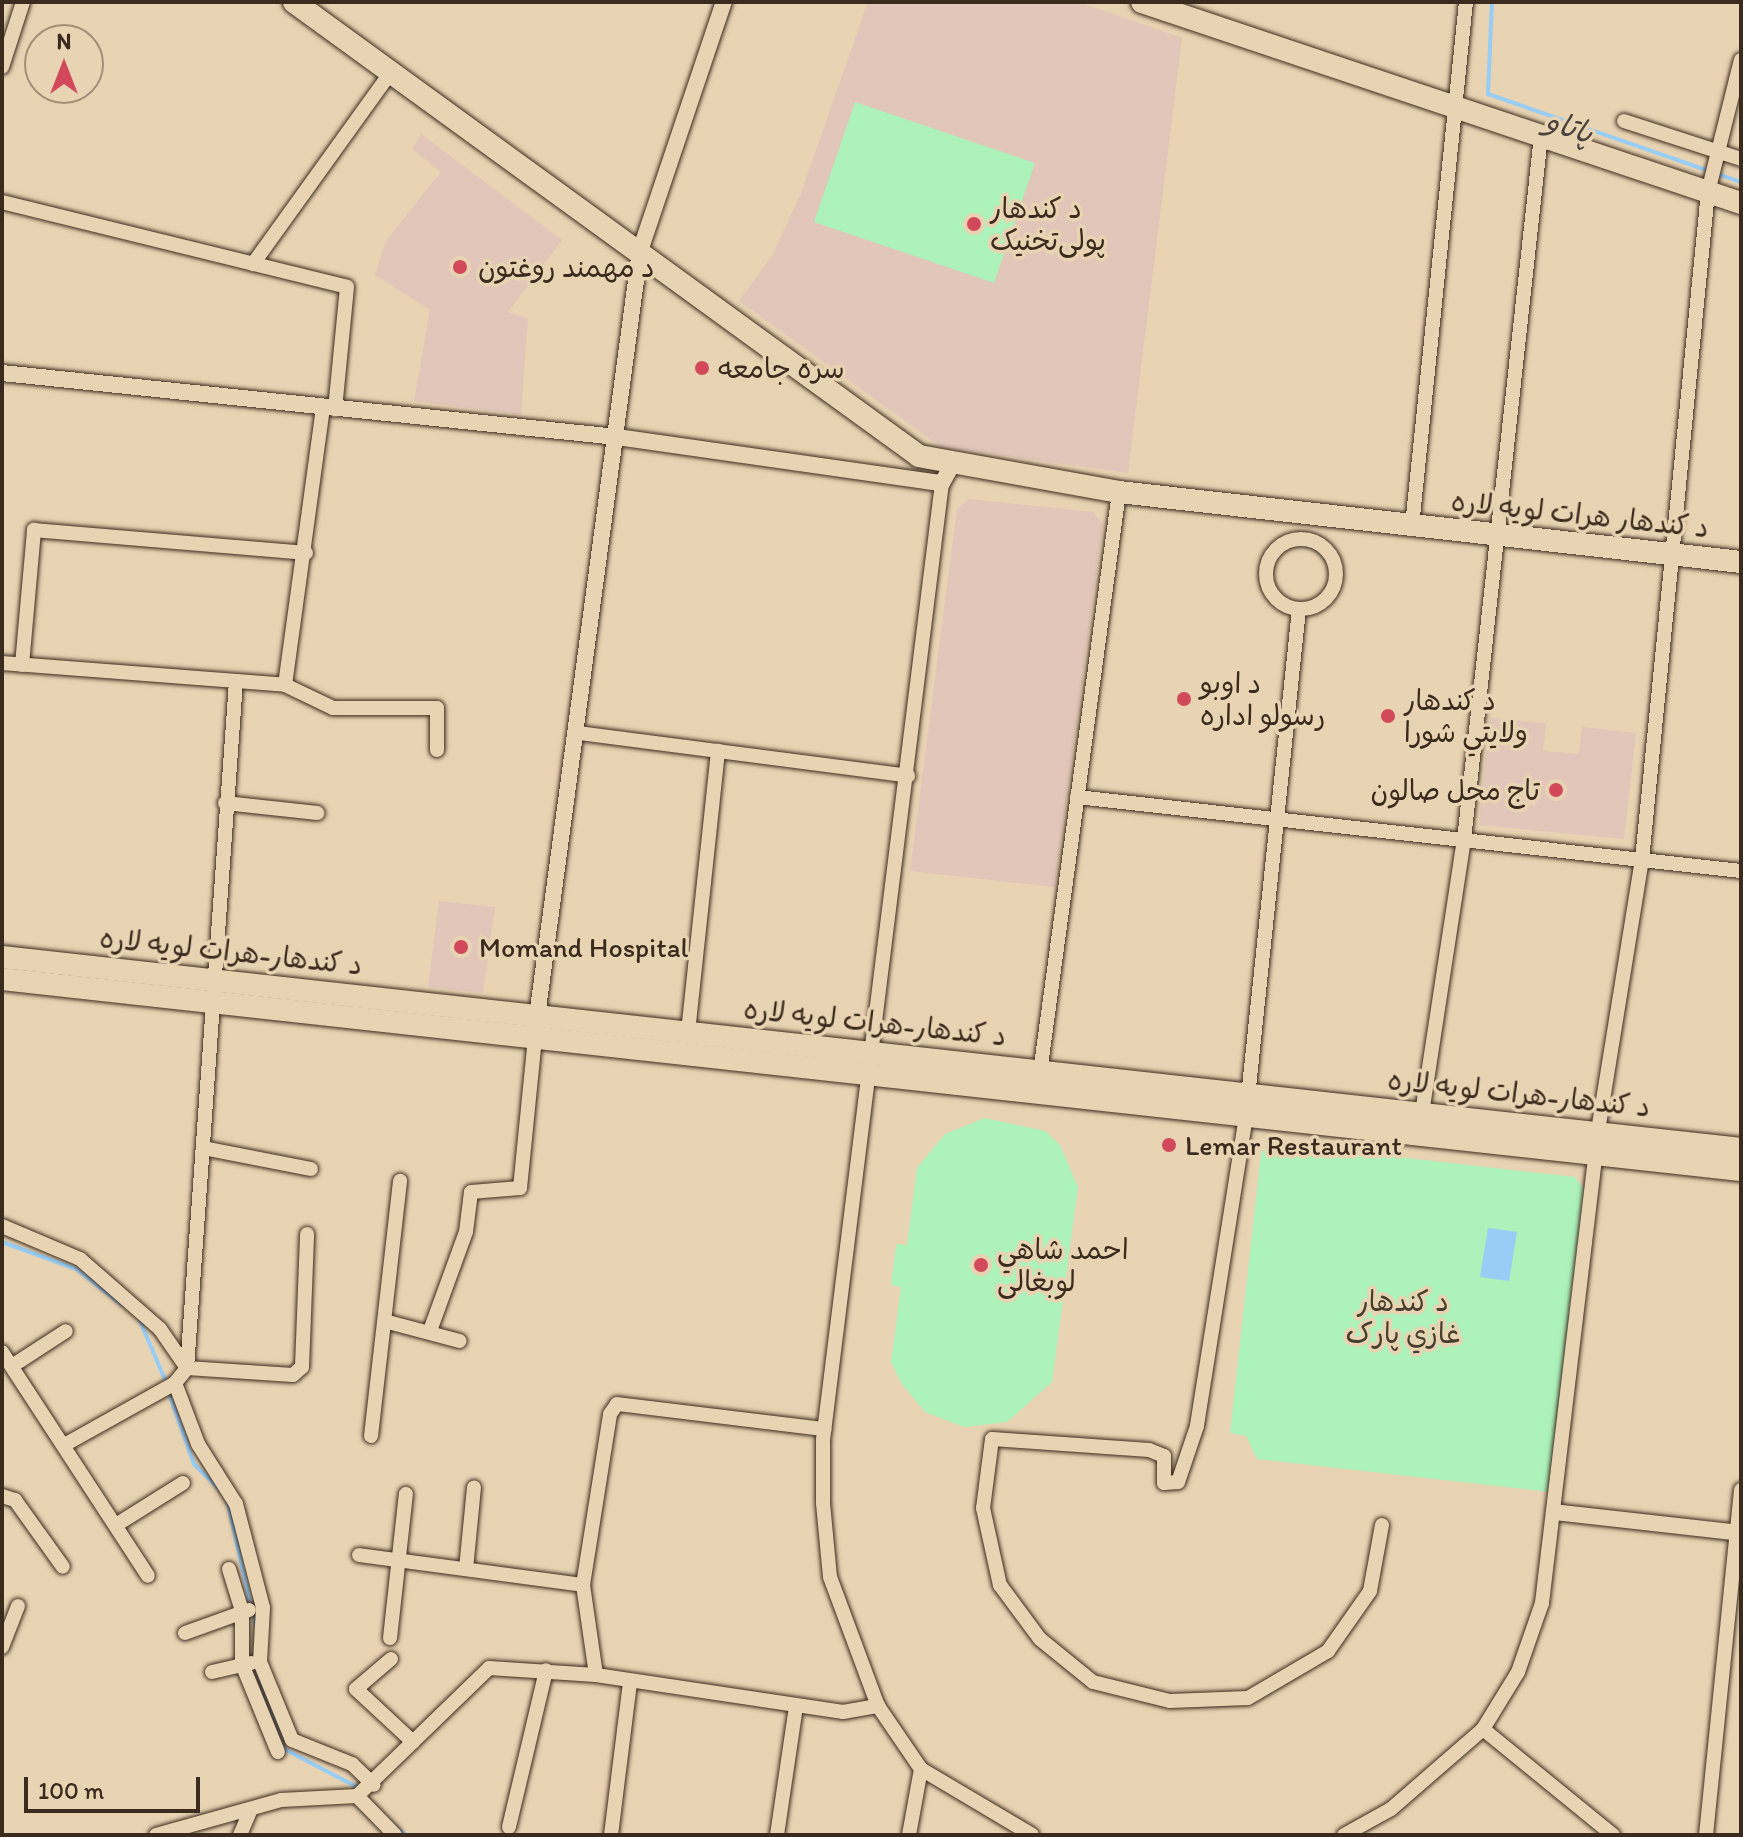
<!DOCTYPE html>
<html>
<head>
<meta charset="utf-8">
<style>
  body { margin:0 }
  #map { position:relative; width:1743px; height:1837px; overflow:hidden; background:#e8d3b2; font-family:Itim,"Playpen Sans Arabic",sans-serif }
  div>[style] { position:absolute }
  .built>* { inset:0; background:#e1c6b9 }
  .green>* { inset:0; background:#adf1bb }
  .water>* { inset:0; background:#98cdf6 }
  .stream>* { height:4px; margin:-2px; padding:0 2px; transform-origin:2px; border-radius:2px; background:#98cdf6 }
  .roads { filter:drop-shadow(0 0 2px #3b2a1e) drop-shadow(0 0 2px #3b2a1e) }
  .minor>* { height:14px; margin:-7px; padding:0 7px; transform-origin:7px; border-radius:7px; background:#e8d3b2 }
  .minor>.ring { margin:-7px; padding:0; box-sizing:content-box; background:none; border:14px solid #e8d3b2; border-radius:50% }
  .tertiary>* { height:16px; margin:-8px; padding:0 8px; transform-origin:8px; border-radius:8px; background:#e8d3b2 }
  .primary>* { height:22px; margin:-11px; padding:0 11px; transform-origin:11px; border-radius:11px; background:#e8d3b2 }
  .trunk>* { height:22px; margin:-11px; padding:0 11px; transform-origin:11px; border-radius:11px; background:#e8d3b2 }
  .dots>* { width:22px; height:22px; translate:-50% -50%; box-sizing:border-box; border:4px solid #e8d3b2; border-radius:50% }
  span { translate:-50% -50%; white-space:nowrap; text-align:center; line-height:1.15; -webkit-text-stroke:7px #e8d3b2; paint-order:stroke }
  .poi-label { font-size:28px; color:#3b2a1e }
  .left { translate:0 -50%; text-align:left }
  .right { translate:-100% -50%; text-align:right }
  .street-label { font-size:28px; color:#3b2a1e }
  .park-label { font-size:28px; color:#463e2e }
  .water-label { font-size:30px; color:#49423e; font-style:italic }
  .frame { position:absolute; inset:0; border:4px solid #3b2a1e; pointer-events:none }
  .north { position:absolute; left:24px; top:24px; width:80px; height:80px; box-sizing:border-box; background:#e8d3b2; border:2px solid #a38f77; border-radius:50%; rotate:0deg; font-size:22px; font-weight:700; line-height:32px; text-align:center; color:#3b2a1e }
  .north::after { content:''; display:block; margin:auto; width:28px; height:36px; background:#d1495b; clip-path:polygon(50% 0,100% 100%,50% 72%,0 100%) }
  .scale { position:absolute; left:24px; top:1777px; width:176px; height:36px; box-sizing:border-box; border:4px solid #3b2a1e; border-top:0; padding-left:10px; font-size:24px; line-height:28px; white-space:nowrap; color:#3b2a1e; -webkit-text-stroke:6px #e8d3b2; paint-order:stroke }
</style>
</head>
<body>
<div id="map">
  <div class="built">
    <i style="clip-path:polygon(868px 2px,1078px 2px,1182px 38px,1128px 473px,941px 447px,739px 301px,773px 254px,801px 193px)"></i>
    <i style="clip-path:polygon(421px 134px,562px 240px,508px 312px,528px 318px,521px 415px,414px 401px,430px 310px,375px 275px,386px 241px,441px 172px,412px 149px)"></i>
    <i style="clip-path:polygon(969px 499px,1093px 512px,1103px 524px,1055px 887px,910px 871px,957px 509px)"></i>
    <i style="clip-path:polygon(1490px 718px,1546px 723px,1543px 751px,1579px 754px,1582px 727px,1636px 733px,1624px 839px,1479px 825px)"></i>
    <i style="clip-path:polygon(439px 901px,495px 907px,483px 993px,428px 987px)"></i>
  </div>
  <div class="green">
    <i style="clip-path:polygon(855px 102px,1035px 163px,994px 283px,814px 222px)"></i>
    <i style="clip-path:polygon(985px 1118px,1045px 1131px,1060px 1145px,1078px 1187px,1052px 1382px,1007px 1422px,964px 1427px,925px 1412px,901px 1383px,891px 1362px,901px 1287px,891px 1285px,896px 1244px,907px 1245px,917px 1168px,945px 1134px)"></i>
    <i style="clip-path:polygon(1274px 1143px,1575px 1177px,1584px 1189px,1550px 1492px,1257px 1459px,1246px 1436px,1230px 1433px,1261px 1153px)"></i>
  </div>
  <div class="water">
    <i style="clip-path:polygon(1488px 1228px,1517px 1232px,1509px 1281px,1480px 1277px)"></i>
  </div>
  <div class="stream">
    <i style="left:1492px;top:2px;width:92px;rotate:92.5deg"></i>
    <i style="left:1488px;top:94px;width:268px;rotate:19.2deg"></i>
    <i style="left:2px;top:1242px;width:79px;rotate:20deg"></i>
    <i style="left:76px;top:1269px;width:58px;rotate:38deg"></i>
    <i style="left:140px;top:1321px;width:66px;rotate:66.9deg"></i>
    <i style="left:168px;top:1391px;width:77px;rotate:70.4deg"></i>
    <i style="left:194px;top:1464px;width:37px;rotate:45deg"></i>
    <i style="left:227px;top:1500px;width:127px;rotate:77.3deg"></i>
    <i style="left:254px;top:1665px;width:89px;rotate:70.3deg"></i>
    <i style="left:284px;top:1749px;width:85px;rotate:27.5deg"></i>
    <i style="left:398px;top:1829px;width:10px;rotate:37deg"></i>
  </div>
  <div class="roads">
    <div class="minor">
      <i style="left:2px;top:67px;width:68px;rotate:-72.1deg"></i>
      <i style="left:1624px;top:121px;width:123px;rotate:18deg"></i>
      <i style="left:2px;top:202px;width:355px;rotate:13.8deg"></i>
      <i style="left:347px;top:287px;width:123px;rotate:95.6deg"></i>
      <i style="left:253px;top:264px;width:235px;rotate:-54.3deg"></i>
      <i style="left:942px;top:483px;width:964px;rotate:97.09deg"></i>
      <i style="left:823px;top:1440px;width:63px;rotate:90deg"></i>
      <i style="left:823px;top:1503px;width:74px;rotate:84.6deg"></i>
      <i style="left:830px;top:1577px;width:138px;rotate:69.6deg"></i>
      <i style="left:878px;top:1706px;width:76px;rotate:55.7deg"></i>
      <i style="left:921px;top:1769px;width:129px;rotate:30.7deg"></i>
      <i style="left:1412px;top:526px;width:527px;rotate:-84.12deg"></i>
      <i class="ring" style="left:1266px;top:539px;width:56px;height:56px"></i>
      <i style="left:1299px;top:609px;width:510px;rotate:95.97deg"></i>
      <i style="left:1246px;top:1116px;width:314px;rotate:99deg"></i>
      <i style="left:1197px;top:1426px;width:59px;rotate:108.7deg"></i>
      <i style="left:1178px;top:1482px;width:14px;rotate:176deg"></i>
      <i style="left:1164px;top:1483px;width:27px;rotate:-90deg"></i>
      <i style="left:1164px;top:1456px;width:16px;rotate:-158deg"></i>
      <i style="left:1149px;top:1450px;width:157px;rotate:-176deg"></i>
      <i style="left:992px;top:1439px;width:70px;rotate:97.4deg"></i>
      <i style="left:983px;top:1508px;width:79px;rotate:77.6deg"></i>
      <i style="left:1000px;top:1585px;width:67px;rotate:53.5deg"></i>
      <i style="left:1040px;top:1639px;width:68px;rotate:39.1deg"></i>
      <i style="left:1093px;top:1682px;width:79px;rotate:13.9deg"></i>
      <i style="left:1170px;top:1701px;width:78px;rotate:-2.2deg"></i>
      <i style="left:1248px;top:1698px;width:93px;rotate:-30.4deg"></i>
      <i style="left:1328px;top:1651px;width:73px;rotate:-55deg"></i>
      <i style="left:1370px;top:1591px;width:67px;rotate:-79.7deg"></i>
      <i style="left:2px;top:663px;width:284px;rotate:4.4deg"></i>
      <i style="left:285px;top:685px;width:280px;rotate:-82.2deg"></i>
      <i style="left:22px;top:665px;width:136px;rotate:-84.9deg"></i>
      <i style="left:34px;top:530px;width:273px;rotate:4.8deg"></i>
      <i style="left:285px;top:685px;width:53px;rotate:25.6deg"></i>
      <i style="left:333px;top:708px;width:104px"></i>
      <i style="left:437px;top:708px;width:42px;rotate:90deg"></i>
      <i style="left:579px;top:733px;width:332px;rotate:7.4deg"></i>
      <i style="left:1077px;top:797px;width:668px;rotate:6.36deg"></i>
      <i style="left:225px;top:803px;width:93px;rotate:6.2deg"></i>
      <i style="left:688px;top:1032px;width:283px;rotate:-83.9deg"></i>
      <i style="left:1039px;top:1080px;width:593px;rotate:-82.25deg"></i>
      <i style="left:1421px;top:1120px;width:283px;rotate:-81.3deg"></i>
      <i style="left:1464px;top:840px;width:708px;rotate:-83.76deg"></i>
      <i style="left:203px;top:1148px;width:110px;rotate:11deg"></i>
      <i style="left:2px;top:1226px;width:85px;rotate:22.9deg"></i>
      <i style="left:80px;top:1259px;width:106px;rotate:41.2deg"></i>
      <i style="left:160px;top:1329px;width:47px;rotate:55.3deg"></i>
      <i style="left:187px;top:1368px;width:106px;rotate:3.8deg"></i>
      <i style="left:293px;top:1375px;width:12px;rotate:-42deg"></i>
      <i style="left:302px;top:1367px;width:133px;rotate:-87.8deg"></i>
      <i style="left:388px;top:1322px;width:74px;rotate:14.8deg"></i>
      <i style="left:431px;top:1328px;width:102px;rotate:-70deg"></i>
      <i style="left:466px;top:1232px;width:40px;rotate:-82.9deg"></i>
      <i style="left:471px;top:1192px;width:49px;rotate:-4.7deg"></i>
      <i style="left:520px;top:1188px;width:151px;rotate:-84.3deg"></i>
      <i style="left:2px;top:1352px;width:267px;rotate:56.9deg"></i>
      <i style="left:12px;top:1366px;width:64px;rotate:-32.9deg"></i>
      <i style="left:175px;top:1383px;width:65px;rotate:69.3deg"></i>
      <i style="left:198px;top:1444px;width:71px;rotate:57.7deg"></i>
      <i style="left:236px;top:1504px;width:107px;rotate:75.4deg"></i>
      <i style="left:263px;top:1608px;width:54px;rotate:93.2deg"></i>
      <i style="left:260px;top:1662px;width:84px;rotate:67.7deg"></i>
      <i style="left:292px;top:1740px;width:65px;rotate:21.8deg"></i>
      <i style="left:352px;top:1764px;width:30px;rotate:44deg"></i>
      <i style="left:371px;top:1436px;width:257px;rotate:-83.5deg"></i>
      <i style="left:66px;top:1444px;width:125px;rotate:-29.2deg"></i>
      <i style="left:175px;top:1383px;width:19px;rotate:-51deg"></i>
      <i style="left:187px;top:1368px;width:689px;rotate:-85.92deg"></i>
      <i style="left:2px;top:1496px;width:14px;rotate:17deg"></i>
      <i style="left:15px;top:1500px;width:82px;rotate:54.4deg"></i>
      <i style="left:116px;top:1525px;width:79px;rotate:-32.1deg"></i>
      <i style="left:359px;top:1555px;width:226px;rotate:7.6deg"></i>
      <i style="left:229px;top:1569px;width:44px;rotate:72.8deg"></i>
      <i style="left:242px;top:1611px;width:53px;rotate:90deg"></i>
      <i style="left:242px;top:1664px;width:95px;rotate:67.8deg"></i>
      <i style="left:466px;top:1569px;width:82px;rotate:-84.4deg"></i>
      <i style="left:185px;top:1633px;width:68px;rotate:-19.8deg"></i>
      <i style="left:390px;top:1638px;width:145px;rotate:-83.7deg"></i>
      <i style="left:2px;top:1647px;width:44px;rotate:-68.7deg"></i>
      <i style="left:391px;top:1659px;width:46px;rotate:139.4deg"></i>
      <i style="left:356px;top:1689px;width:78px;rotate:42.9deg"></i>
      <i style="left:212px;top:1672px;width:40px;rotate:-13deg"></i>
      <i style="left:596px;top:1675px;width:91px;rotate:-98.2deg"></i>
      <i style="left:583px;top:1585px;width:173px;rotate:-81deg"></i>
      <i style="left:610px;top:1414px;width:12px;rotate:-55deg"></i>
      <i style="left:617px;top:1404px;width:209px;rotate:6.9deg"></i>
      <i style="left:1483px;top:1729px;width:168px;rotate:39.2deg"></i>
      <i style="left:357px;top:1796px;width:54px;rotate:45.7deg"></i>
      <i style="left:509px;top:1827px;width:161px;rotate:-76.7deg"></i>
      <i style="left:156px;top:1835px;width:130px;rotate:-15.6deg"></i>
      <i style="left:281px;top:1800px;width:76px;rotate:-3deg"></i>
      <i style="left:357px;top:1796px;width:184px;rotate:-44.1deg"></i>
      <i style="left:489px;top:1668px;width:107px;rotate:3.7deg"></i>
      <i style="left:596px;top:1675px;width:250px;rotate:8.5deg"></i>
      <i style="left:843px;top:1712px;width:36px;rotate:-10deg"></i>
      <i style="left:240px;top:1835px;width:28px;rotate:-67deg"></i>
      <i style="left:611px;top:1835px;width:153px;rotate:-82.9deg"></i>
      <i style="left:777px;top:1835px;width:129px;rotate:-81.6deg"></i>
      <i style="left:909px;top:1835px;width:67px;rotate:-79.7deg"></i>
      <i style="left:1344px;top:1835px;width:54px;rotate:-29deg"></i>
      <i style="left:1391px;top:1809px;width:122px;rotate:-41deg"></i>
      <i style="left:1483px;top:1729px;width:67px;rotate:-58.4deg"></i>
      <i style="left:1518px;top:1672px;width:73px;rotate:-70.8deg"></i>
      <i style="left:1542px;top:1603px;width:475px;rotate:-83.2deg"></i>
      <i style="left:1598px;top:1131px;width:275px;rotate:-80.8deg"></i>
      <i style="left:1642px;top:860px;width:671px;rotate:-84.36deg"></i>
      <i style="left:1708px;top:192px;width:136px;rotate:-76deg"></i>
      <i style="left:1706px;top:1835px;width:347px;rotate:-84.2deg"></i>
    </div>
    <div class="tertiary">
      <i style="left:2px;top:373px;width:618px;rotate:5.94deg"></i>
      <i style="left:617px;top:437px;width:328px;rotate:8.1deg"></i>
      <i style="left:942px;top:483px;width:18px;rotate:-61deg"></i>
      <i style="left:536px;top:1024px;width:780px;rotate:-82.34deg"></i>
      <i style="left:640px;top:251px;width:263px;rotate:-71.4deg"></i>
      <i style="left:1554px;top:1512px;width:188px;rotate:6.4deg"></i>
    </div>
    <div class="primary">
      <i style="left:294px;top:2px;width:772px;rotate:35.99deg"></i>
      <i style="left:919px;top:456px;width:203px;rotate:10.2deg"></i>
      <i style="left:1119px;top:492px;width:626px;rotate:6.42deg"></i>
      <i style="left:1142px;top:2px;width:632px;rotate:18.55deg"></i>
    </div>
    <div class="trunk">
      <i style="left:2px;top:957px;width:1750px;rotate:6.3deg"></i>
      <i style="left:2px;top:979px;width:1749px;rotate:6.27deg"></i>
    </div>
  </div>
  <div class="dots">
    <i style="left:974px;top:224px;background:#d1495b"></i>
    <i style="left:460px;top:267px;background:#d1495b"></i>
    <i style="left:702px;top:368px;background:#d1495b"></i>
    <i style="left:1184px;top:699px;background:#d1495b"></i>
    <i style="left:1388px;top:716px;background:#d1495b"></i>
    <i style="left:1556px;top:790px;background:#d1495b"></i>
    <i style="left:461px;top:947px;background:#d1495b"></i>
    <i style="left:1169px;top:1145px;background:#d1495b"></i>
    <i style="left:981px;top:1265px;background:#d1495b"></i>
  </div>
  <div class="poi-label">
    <span class="left" style="left:990px;top:224px">د کندهار<br>پولی‌تخنیک</span>
    <span class="left" style="left:478px;top:267px">د مهمند روغتون</span>
    <span class="left" style="left:718px;top:368px">سره جامعه</span>
    <span class="left" style="left:1200px;top:699px">د اوبو<br>رسولو اداره</span>
    <span class="left" style="left:1404px;top:716px">د کندهار<br>ولايتي شورا</span>
    <span class="right" style="left:1540px;top:790px">تاج محل صالون</span>
    <span class="left" style="left:479px;top:947px">Momand Hospital</span>
    <span class="left" style="left:1185px;top:1145px">Lemar Restaurant</span>
    <span class="left" style="left:997px;top:1265px">احمد شاهي<br>لوبغالی</span>
  </div>
  <div class="street-label">
    <span style="left:1580px;top:514px;rotate:6deg">د کندهار هرات لویه لاره</span>
    <span style="left:231px;top:951px;rotate:6deg">د کندهار-هرات لويه لاره</span>
    <span style="left:875px;top:1022px;rotate:6deg">د کندهار-هرات لويه لاره</span>
    <span style="left:1519px;top:1093px;rotate:6deg">د کندهار-هرات لويه لاره</span>
  </div>
  <div class="park-label">
    <span style="left:1403px;top:1317px">د کندهار<br>غازي پارک</span>
  </div>
  <div class="water-label">
    <span style="left:1569px;top:127px;rotate:18deg">پاتاو</span>
  </div>
  <div class="frame"></div>
  <div class="north">N</div>
  <div class="scale">100 m</div>
</div>
</body>
</html>
